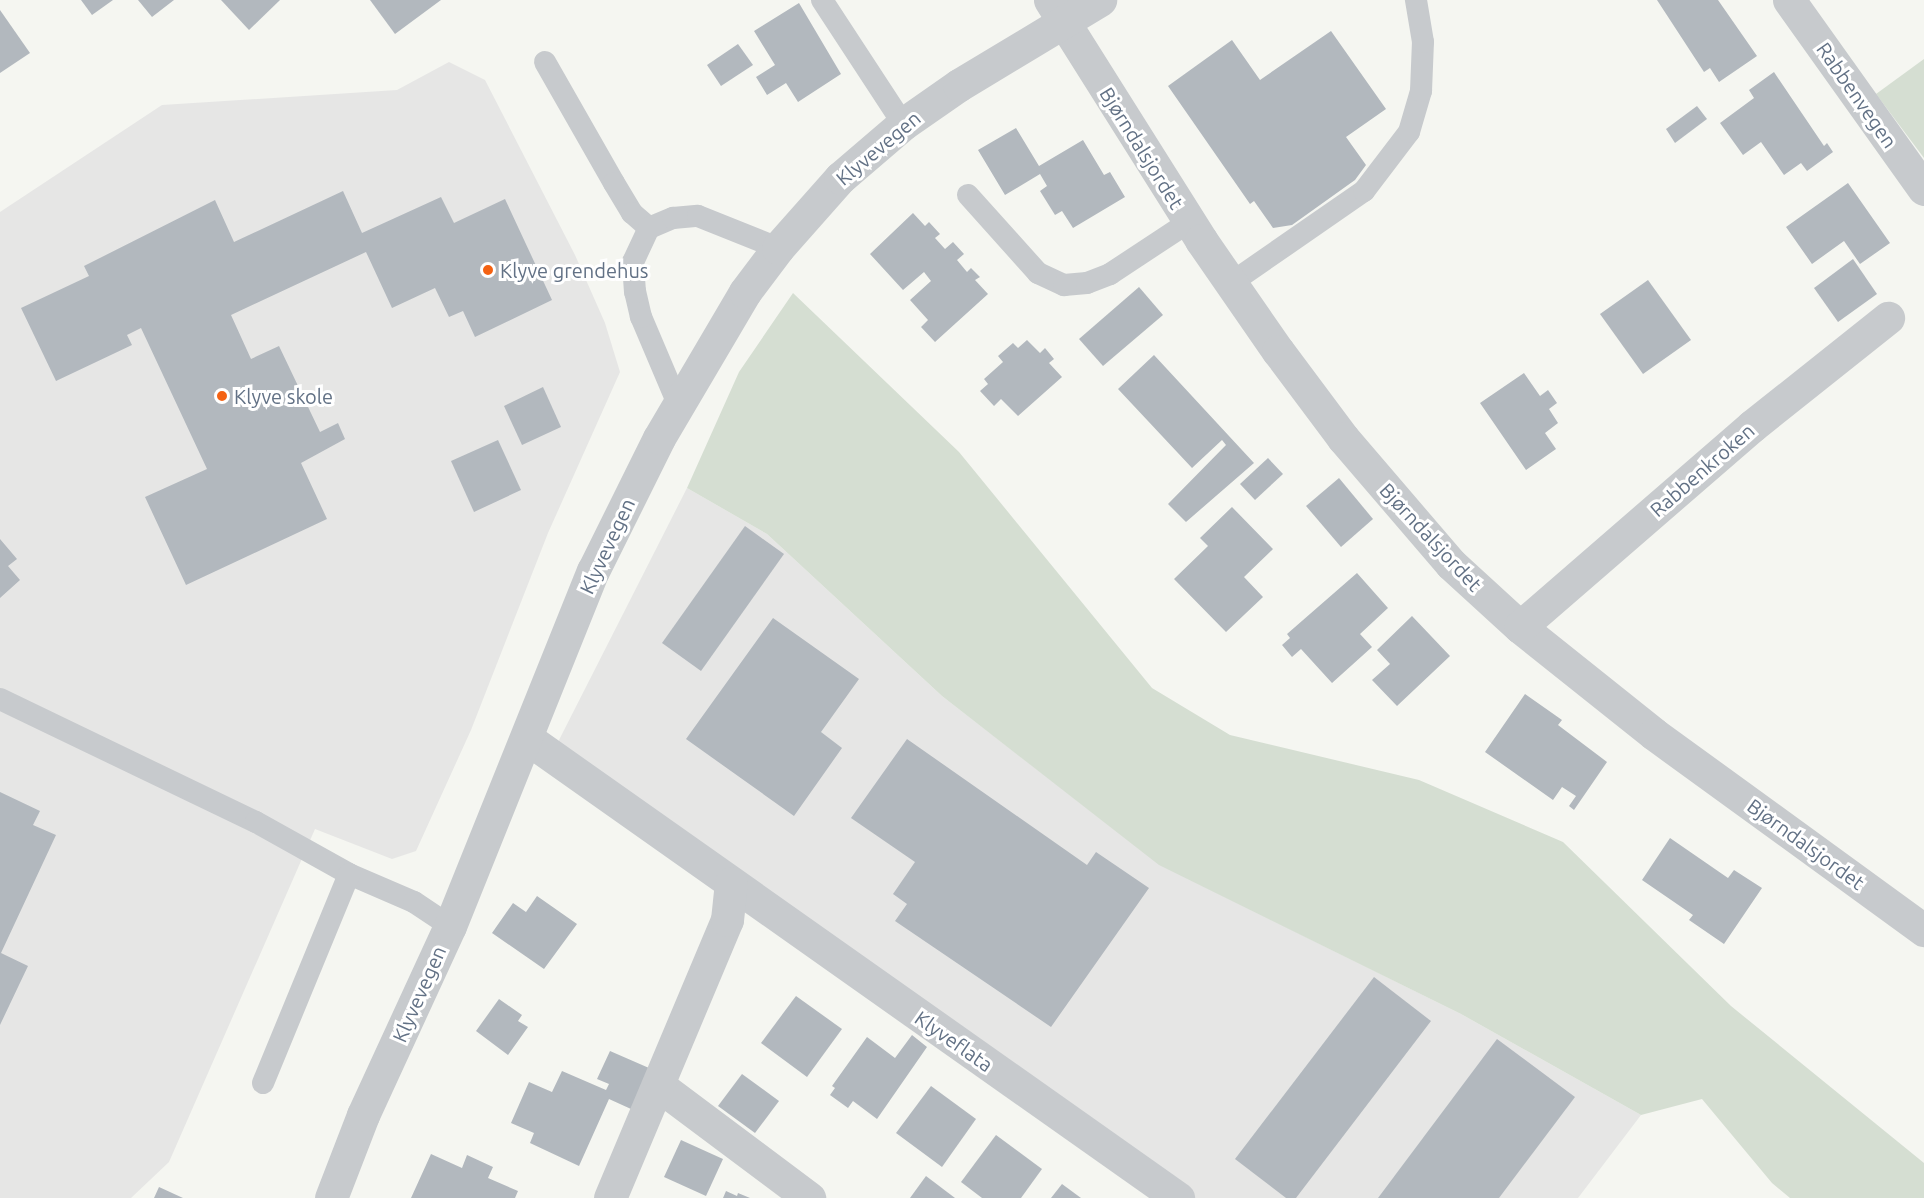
<!DOCTYPE html>
<html>
<head>
<meta charset="utf-8">
<style>
  body { margin:0 }
  #map { position:relative; width:1924px; height:1198px; overflow:hidden; background:#f5f6f1; font-family:Ubuntu,sans-serif }
  div>[style] { position:absolute }
  .built>* { inset:0; background:#e6e6e5 }
  .green>* { inset:0; background:#d5ded2 }
  .building>* { inset:0; background:#b2b8be }
  .service>* { height:22px; margin:-11px; padding:0 11px; transform-origin:11px; border-radius:11px; background:#c7cacd }
  .minor>* { height:33px; margin:-16.5px; padding:0 16.5px; transform-origin:16.5px; border-radius:16.5px; background:#c7cacd }
  .dots>* { width:16px; height:16px; translate:-50% -50%; box-sizing:border-box; border:3px solid #fff; border-radius:50% }
  span { translate:-50% -50%; white-space:nowrap; text-align:center; line-height:1.15; -webkit-text-stroke:6px #fff; paint-order:stroke }
  .street-label { font-size:20px; color:#627185 }
  .poi-label { font-size:20px; color:#627185 }
  .left { translate:0 -50%; text-align:left }
</style>
</head>
<body>
<div id="map">
  <div class="built">
    <i style="clip-path:polygon(449px 62px,485px 80px,575px 255px,605px 323px,620px 372px,548px 533px,471px 730px,416px 851px,392px 859px,315px 829px,169px 1162px,131px 1198px,0 1198px,0 212px,162px 105px,397px 90px)"></i>
    <i style="clip-path:polygon(687px 488px,767px 534px,942px 696px,1159px 864px,1461px 1014px,1641px 1115px,1578px 1198px,1176px 1198px,558px 742px)"></i>
  </div>
  <div class="green">
    <i style="clip-path:polygon(1924px 59px,1924px 158px,1876px 94px)"></i>
    <i style="clip-path:polygon(793px 293px,959px 452px,1152px 688px,1230px 735px,1419px 780px,1563px 842px,1731px 1006px,1924px 1163px,1924px 1198px,1790px 1198px,1772px 1183px,1702px 1099px,1641px 1115px,1461px 1014px,1159px 865px,942px 696px,767px 534px,687px 488px,739px 372px)"></i>
  </div>
  <div class="building">
    <i style="clip-path:polygon(81px 0,113px 0,92px 15px)"></i>
    <i style="clip-path:polygon(138px 0,174px 0,152px 17px)"></i>
    <i style="clip-path:polygon(221px 0,280px 0,249px 30px)"></i>
    <i style="clip-path:polygon(370px 0,441px 0,395px 34px)"></i>
    <i style="clip-path:polygon(1657px 0,1718px 0,1757px 56px,1719px 82px,1710px 68px,1704px 72px)"></i>
    <i style="clip-path:polygon(799px 3px,841px 74px,798px 102px,786px 83px,767px 95px,756px 77px,775px 65px,754px 31px)"></i>
    <i style="clip-path:polygon(0 10px,30px 53px,0 73px)"></i>
    <i style="clip-path:polygon(1331px 31px,1386px 109px,1346px 137px,1366px 165px,1355px 180px,1292px 225px,1273px 228px,1254px 201px,1250px 204px,1168px 86px,1232px 40px,1260px 80px)"></i>
    <i style="clip-path:polygon(738px 44px,753px 65px,721px 86px,707px 65px)"></i>
    <i style="clip-path:polygon(1774px 72px,1824px 146px,1827px 143px,1833px 152px,1807px 171px,1801px 163px,1784px 175px,1761px 142px,1743px 155px,1720px 123px,1754px 98px,1749px 90px)"></i>
    <i style="clip-path:polygon(1697px 106px,1707px 119px,1675px 143px,1666px 129px)"></i>
    <i style="clip-path:polygon(1016px 128px,1039px 166px,1083px 140px,1104px 175px,1110px 172px,1125px 197px,1073px 228px,1062px 211px,1055px 215px,1040px 191px,1047px 186px,1040px 174px,1005px 195px,978px 150px)"></i>
    <i style="clip-path:polygon(1848px 183px,1890px 243px,1860px 264px,1844px 241px,1812px 264px,1786px 227px)"></i>
    <i style="clip-path:polygon(343px 191px,362px 233px,441px 197px,454px 223px,505px 199px,552px 300px,475px 337px,463px 311px,449px 317px,435px 288px,392px 308px,366px 252px,231px 315px,251px 359px,279px 346px,320px 432px,338px 423px,345px 439px,301px 463px,327px 519px,186px 585px,145px 497px,207px 469px,141px 328px,127px 335px,132px 345px,56px 381px,21px 308px,89px 276px,84px 266px,215px 200px,234px 242px)"></i>
    <i style="clip-path:polygon(913px 213px,925px 226px,929px 222px,940px 234px,935px 238px,945px 249px,953px 242px,964px 254px,957px 260px,967px 272px,971px 268px,980px 277px,975px 280px,988px 294px,935px 342px,921px 327px,928px 320px,910px 300px,931px 281px,924px 272px,903px 290px,870px 254px)"></i>
    <i style="clip-path:polygon(1853px 259px,1877px 294px,1838px 322px,1814px 288px)"></i>
    <i style="clip-path:polygon(1648px 280px,1691px 340px,1643px 374px,1600px 314px)"></i>
    <i style="clip-path:polygon(1139px 287px,1163px 315px,1103px 366px,1079px 339px)"></i>
    <i style="clip-path:polygon(1027px 340px,1040px 353px,1045px 348px,1054px 359px,1049px 363px,1062px 377px,1018px 416px,1001px 399px,994px 406px,980px 391px,988px 384px,984px 379px,1003px 362px,998px 356px,1013px 343px,1018px 348px)"></i>
    <i style="clip-path:polygon(1154px 355px,1254px 463px,1186px 522px,1168px 504px,1226px 445px,1222px 440px,1192px 468px,1118px 389px)"></i>
    <i style="clip-path:polygon(1524px 373px,1540px 396px,1548px 390px,1557px 403px,1549px 409px,1558px 423px,1545px 433px,1556px 449px,1526px 470px,1480px 403px)"></i>
    <i style="clip-path:polygon(543px 387px,561px 427px,522px 445px,504px 406px)"></i>
    <i style="clip-path:polygon(498px 440px,521px 490px,474px 512px,451px 461px)"></i>
    <i style="clip-path:polygon(1268px 458px,1283px 474px,1255px 500px,1240px 484px)"></i>
    <i style="clip-path:polygon(1339px 478px,1373px 519px,1341px 547px,1306px 506px)"></i>
    <i style="clip-path:polygon(1232px 507px,1273px 549px,1244px 577px,1263px 597px,1226px 632px,1174px 579px,1208px 546px,1200px 538px)"></i>
    <i style="clip-path:polygon(745px 526px,784px 554px,701px 671px,662px 643px)"></i>
    <i style="clip-path:polygon(0 539px,17px 559px,8px 566px,20px 580px,0 598px)"></i>
    <i style="clip-path:polygon(1357px 573px,1388px 608px,1360px 634px,1372px 647px,1332px 683px,1301px 649px,1292px 657px,1282px 645px,1290px 638px,1287px 634px)"></i>
    <i style="clip-path:polygon(1412px 616px,1450px 656px,1397px 706px,1372px 680px,1390px 664px,1377px 650px)"></i>
    <i style="clip-path:polygon(773px 618px,859px 679px,821px 732px,842px 748px,794px 816px,686px 739px)"></i>
    <i style="clip-path:polygon(1525px 694px,1562px 720px,1558px 725px,1607px 762px,1574px 810px,1569px 806px,1576px 796px,1562px 787px,1553px 800px,1485px 752px)"></i>
    <i style="clip-path:polygon(907px 739px,1087px 865px,1096px 852px,1149px 888px,1051px 1027px,895px 921px,907px 904px,893px 894px,915px 862px,851px 818px)"></i>
    <i style="clip-path:polygon(0 792px,40px 811px,33px 825px,56px 835px,1px 953px,28px 966px,0 1025px)"></i>
    <i style="clip-path:polygon(1670px 838px,1728px 878px,1734px 870px,1762px 888px,1724px 944px,1689px 920px,1693px 915px,1642px 880px)"></i>
    <i style="clip-path:polygon(537px 896px,577px 924px,544px 969px,492px 933px,513px 903px,526px 912px)"></i>
    <i style="clip-path:polygon(1374px 977px,1431px 1021px,1296px 1198px,1286px 1198px,1235px 1159px)"></i>
    <i style="clip-path:polygon(796px 996px,842px 1029px,807px 1077px,761px 1043px)"></i>
    <i style="clip-path:polygon(499px 999px,522px 1015px,518px 1021px,528px 1027px,508px 1055px,476px 1031px)"></i>
    <i style="clip-path:polygon(912px 1035px,927px 1047px,877px 1119px,853px 1101px,848px 1108px,830px 1095px,835px 1088px,832px 1086px,867px 1037px,895px 1058px)"></i>
    <i style="clip-path:polygon(1497px 1039px,1575px 1097px,1499px 1198px,1378px 1198px)"></i>
    <i style="clip-path:polygon(610px 1051px,649px 1068px,631px 1109px,609px 1099px,579px 1166px,530px 1143px,534px 1133px,511px 1123px,529px 1082px,552px 1092px,562px 1071px,606px 1090px,609px 1084px,597px 1079px)"></i>
    <i style="clip-path:polygon(742px 1074px,779px 1101px,755px 1133px,718px 1106px)"></i>
    <i style="clip-path:polygon(931px 1086px,976px 1119px,942px 1167px,896px 1133px)"></i>
    <i style="clip-path:polygon(996px 1135px,1042px 1169px,1021px 1198px,982px 1198px,961px 1182px)"></i>
    <i style="clip-path:polygon(681px 1140px,723px 1159px,706px 1196px,664px 1177px)"></i>
    <i style="clip-path:polygon(431px 1154px,462px 1168px,467px 1155px,493px 1167px,488px 1178px,518px 1191px,515px 1198px,411px 1198px)"></i>
    <i style="clip-path:polygon(926px 1176px,955px 1198px,910px 1198px)"></i>
    <i style="clip-path:polygon(1062px 1184px,1081px 1198px,1051px 1198px)"></i>
    <i style="clip-path:polygon(159px 1187px,183px 1198px,154px 1198px)"></i>
    <i style="clip-path:polygon(726px 1191px,737px 1196px,738px 1193px,750px 1198px,723px 1198px)"></i>
  </div>
  <div class="service">
    <i style="left:822px;top:0;width:148px;rotate:56.8deg"></i>
    <i style="left:545px;top:62px;width:139px;rotate:60.3deg"></i>
    <i style="left:614px;top:183px;width:35px;rotate:59deg"></i>
    <i style="left:632px;top:213px;width:23px;rotate:41deg"></i>
    <i style="left:968px;top:195px;width:105px;rotate:48.1deg"></i>
    <i style="left:1038px;top:273px;width:29px;rotate:25deg"></i>
    <i style="left:1064px;top:285px;width:23px;rotate:-5deg"></i>
    <i style="left:1087px;top:283px;width:25px;rotate:-21deg"></i>
    <i style="left:1110px;top:274px;width:95px;rotate:-33.4deg"></i>
    <i style="left:1231px;top:283px;width:162px;rotate:-34.7deg"></i>
    <i style="left:1364px;top:191px;width:74px;rotate:-52.7deg"></i>
    <i style="left:1409px;top:132px;width:43px;rotate:-73.7deg"></i>
    <i style="left:1421px;top:91px;width:49px;rotate:-87.7deg"></i>
    <i style="left:1423px;top:42px;width:43px;rotate:-99.5deg"></i>
    <i style="left:678px;top:404px;width:95px;rotate:-113deg"></i>
    <i style="left:641px;top:317px;width:26px;rotate:-103deg"></i>
    <i style="left:635px;top:292px;width:30px;rotate:-94deg"></i>
    <i style="left:633px;top:262px;width:38px;rotate:-65deg"></i>
    <i style="left:649px;top:228px;width:26px;rotate:-23deg"></i>
    <i style="left:673px;top:218px;width:25px;rotate:-5deg"></i>
    <i style="left:698px;top:216px;width:86px;rotate:21.8deg"></i>
    <i style="left:0;top:699px;width:284px;rotate:25.7deg"></i>
    <i style="left:256px;top:822px;width:107px;rotate:29.2deg"></i>
    <i style="left:349px;top:874px;width:71px;rotate:23.3deg"></i>
    <i style="left:414px;top:902px;width:43px;rotate:33.7deg"></i>
    <i style="left:263px;top:1083px;width:226px;rotate:-67.6deg"></i>
  </div>
  <div class="minor">
    <i style="left:1050px;top:0;width:284px;rotate:57.8deg"></i>
    <i style="left:1201px;top:240px;width:135px;rotate:55.3deg"></i>
    <i style="left:1278px;top:351px;width:109px;rotate:53.2deg"></i>
    <i style="left:1343px;top:438px;width:166px;rotate:49.4deg"></i>
    <i style="left:1451px;top:564px;width:93px;rotate:42.4deg"></i>
    <i style="left:1520px;top:627px;width:171px;rotate:38.6deg"></i>
    <i style="left:1654px;top:734px;width:334px;rotate:36deg"></i>
    <i style="left:1789px;top:0;width:232px;rotate:54.5deg"></i>
    <i style="left:1520px;top:627px;width:307px;rotate:-40.9deg"></i>
    <i style="left:1752px;top:426px;width:174px;rotate:-38.5deg"></i>
    <i style="left:528px;top:739px;width:796px;rotate:35.23deg"></i>
    <i style="left:658px;top:1085px;width:189px;rotate:36.8deg"></i>
    <i style="left:331px;top:1198px;width:89px;rotate:-68.9deg"></i>
    <i style="left:363px;top:1115px;width:208px;rotate:-65.3deg"></i>
    <i style="left:450px;top:926px;width:383px;rotate:-68.1deg"></i>
    <i style="left:593px;top:571px;width:148px;rotate:-63.6deg"></i>
    <i style="left:659px;top:438px;width:169px;rotate:-59.5deg"></i>
    <i style="left:745px;top:292px;width:55px;rotate:-53.1deg"></i>
    <i style="left:778px;top:248px;width:94px;rotate:-48.5deg"></i>
    <i style="left:840px;top:178px;width:83px;rotate:-40.6deg"></i>
    <i style="left:903px;top:124px;width:68px;rotate:-34.9deg"></i>
    <i style="left:959px;top:85px;width:165px;rotate:-31.1deg"></i>
    <i style="left:610px;top:1198px;width:302px;rotate:-67.2deg"></i>
    <i style="left:727px;top:920px;width:37px;rotate:-84deg"></i>
  </div>
  <div class="dots">
    <i style="left:488px;top:270px;background:#f46213"></i>
    <i style="left:222px;top:396px;background:#f46213"></i>
  </div>
  <div class="street-label">
    <span style="left:1857px;top:95px;rotate:55deg">Rabbenvegen</span>
    <span style="left:878px;top:148px;rotate:-40deg">Klyvevegen</span>
    <span style="left:1142px;top:148px;rotate:58deg">Bjørndalsjordet</span>
    <span style="left:1702px;top:470px;rotate:-41deg">Rabbenkroken</span>
    <span style="left:1431px;top:537px;rotate:47deg">Bjørndalsjordet</span>
    <span style="left:607px;top:546px;rotate:-65deg">Klyvevegen</span>
    <span style="left:1806px;top:844px;rotate:36deg">Bjørndalsjordet</span>
    <span style="left:419px;top:994px;rotate:-66deg">Klyvevegen</span>
    <span style="left:954px;top:1041px;rotate:35deg">Klyveflata</span>
  </div>
  <div class="poi-label">
    <span class="left" style="left:500px;top:270px">Klyve grendehus</span>
    <span class="left" style="left:234px;top:396px">Klyve skole</span>
  </div>
</div>
</body>
</html>
